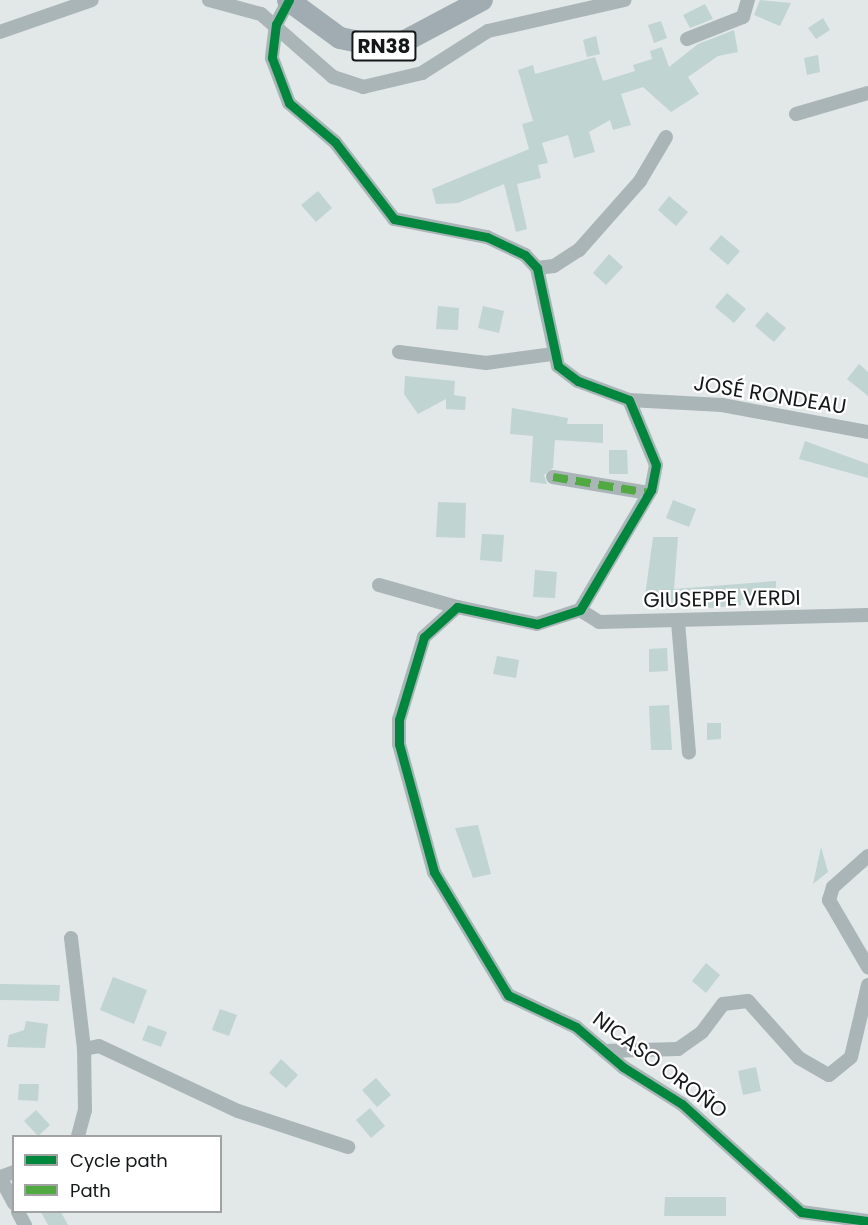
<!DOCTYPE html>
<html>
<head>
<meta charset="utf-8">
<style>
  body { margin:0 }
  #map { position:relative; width:868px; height:1225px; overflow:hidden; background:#e2e7e8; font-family:Poppins,sans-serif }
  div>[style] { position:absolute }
  .building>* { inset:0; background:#c0d4d2 }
  .street>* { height:14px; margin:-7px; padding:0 7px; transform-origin:7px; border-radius:7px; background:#aab5b8 }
  .primary>* { height:22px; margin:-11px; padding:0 11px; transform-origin:11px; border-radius:11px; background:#a0acb1 }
  .quiet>* { height:8px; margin-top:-4px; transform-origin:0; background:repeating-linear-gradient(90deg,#51a942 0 15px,transparent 0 23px) }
  .cycleway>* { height:9px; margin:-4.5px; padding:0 4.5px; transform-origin:4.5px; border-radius:4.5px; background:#00873e }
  span { translate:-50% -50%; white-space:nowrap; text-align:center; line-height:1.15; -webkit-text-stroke:4.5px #fff; paint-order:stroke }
  .shield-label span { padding:2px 4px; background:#fff; border:2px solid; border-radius:4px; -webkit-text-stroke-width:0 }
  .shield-label { font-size:20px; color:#151819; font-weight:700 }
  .street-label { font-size:21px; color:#151819 }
  .legend { position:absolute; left:12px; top:1135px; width:210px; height:78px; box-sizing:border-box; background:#fff; border:2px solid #a1a3a3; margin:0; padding:8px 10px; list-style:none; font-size:18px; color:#151819 }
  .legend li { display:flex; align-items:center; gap:12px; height:30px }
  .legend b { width:30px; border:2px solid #a1a3a3 }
</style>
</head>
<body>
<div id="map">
  <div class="building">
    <i style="clip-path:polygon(760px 0,791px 3px,780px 26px,754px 15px)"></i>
    <i style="clip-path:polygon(705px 4px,713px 19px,690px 28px,683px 15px)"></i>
    <i style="clip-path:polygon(823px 18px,830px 30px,816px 39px,808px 28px)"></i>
    <i style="clip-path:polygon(661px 21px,667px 38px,654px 43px,648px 25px)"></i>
    <i style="clip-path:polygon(734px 30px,738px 52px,718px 56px,688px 77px,699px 94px,671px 112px,643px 87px,621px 94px,631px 125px,613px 130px,610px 120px,589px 132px,595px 152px,574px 158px,568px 135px,542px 143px,548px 163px,538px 165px,541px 178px,517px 184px,527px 229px,516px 232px,504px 184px,458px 203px,436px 204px,432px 189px,529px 149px,522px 124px,533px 121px,518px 70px,533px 65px,535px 74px,595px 57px,603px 81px,635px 71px,633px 65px,652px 59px,650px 51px,662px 47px,669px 67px,698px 44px)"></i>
    <i style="clip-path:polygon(596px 36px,600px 54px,587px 57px,583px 40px)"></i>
    <i style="clip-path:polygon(818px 55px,820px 72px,807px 75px,804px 58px)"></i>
    <i style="clip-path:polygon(318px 191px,332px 208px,316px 222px,301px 205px)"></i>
    <i style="clip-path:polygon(669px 196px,688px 212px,676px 226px,658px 210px)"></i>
    <i style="clip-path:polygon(721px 235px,740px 251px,728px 265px,709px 249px)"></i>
    <i style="clip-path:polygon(609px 254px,623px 267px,606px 285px,593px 273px)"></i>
    <i style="clip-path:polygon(727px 293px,746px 309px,734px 323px,715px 307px)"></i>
    <i style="clip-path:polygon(438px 306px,459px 308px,458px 330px,436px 329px)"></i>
    <i style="clip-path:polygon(483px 306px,504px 311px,499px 333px,478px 328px)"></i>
    <i style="clip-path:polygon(767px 312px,786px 328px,774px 342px,755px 326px)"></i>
    <i style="clip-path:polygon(859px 364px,868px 372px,868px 396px,847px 379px)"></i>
    <i style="clip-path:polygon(405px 376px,455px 381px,454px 395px,466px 397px,465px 410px,446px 409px,446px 399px,418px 414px,404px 394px)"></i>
    <i style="clip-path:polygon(512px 408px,568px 418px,567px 424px,603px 424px,603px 443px,555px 440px,553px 468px,544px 475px,547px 484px,530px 482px,533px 436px,510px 434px)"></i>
    <i style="clip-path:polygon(805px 441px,868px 464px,868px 478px,799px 459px)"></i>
    <i style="clip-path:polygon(609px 450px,627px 450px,628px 474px,609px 474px)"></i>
    <i style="clip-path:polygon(673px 500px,696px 509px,689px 527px,666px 518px)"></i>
    <i style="clip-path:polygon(438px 502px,466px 503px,465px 538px,436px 537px)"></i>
    <i style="clip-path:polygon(482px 534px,504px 535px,502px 562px,480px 560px)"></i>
    <i style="clip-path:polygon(653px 537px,678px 537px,674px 589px,776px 581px,776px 600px,741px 600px,741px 605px,713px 608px,644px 603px)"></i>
    <i style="clip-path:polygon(535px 570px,557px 572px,555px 598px,533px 597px)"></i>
    <i style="clip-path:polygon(667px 648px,668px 671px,649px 672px,649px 649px)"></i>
    <i style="clip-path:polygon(497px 656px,519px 660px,516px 678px,493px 674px)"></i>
    <i style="clip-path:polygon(669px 705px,672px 750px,651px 750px,649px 706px)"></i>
    <i style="clip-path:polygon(707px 723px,721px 723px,721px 739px,707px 740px)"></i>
    <i style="clip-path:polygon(478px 825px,491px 874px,473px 878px,455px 828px)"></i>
    <i style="clip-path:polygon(821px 847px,828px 872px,813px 884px)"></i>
    <i style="clip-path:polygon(706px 963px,720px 975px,706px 993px,692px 981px)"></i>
    <i style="clip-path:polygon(113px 977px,147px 990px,134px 1024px,100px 1010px)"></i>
    <i style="clip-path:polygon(0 984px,60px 985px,59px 1001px,0 1000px)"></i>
    <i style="clip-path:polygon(220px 1009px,237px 1015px,229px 1036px,212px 1030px)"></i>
    <i style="clip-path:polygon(26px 1021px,48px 1024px,45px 1048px,7px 1047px,9px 1035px,24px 1030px)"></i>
    <i style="clip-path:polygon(148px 1025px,167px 1032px,161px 1047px,142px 1040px)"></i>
    <i style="clip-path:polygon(281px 1059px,298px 1075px,286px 1088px,269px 1073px)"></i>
    <i style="clip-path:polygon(756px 1067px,761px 1091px,743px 1095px,738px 1071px)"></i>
    <i style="clip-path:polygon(376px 1078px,391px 1095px,377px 1107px,362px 1090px)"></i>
    <i style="clip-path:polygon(19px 1084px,39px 1084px,38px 1101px,18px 1100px)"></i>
    <i style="clip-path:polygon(370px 1108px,385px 1126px,371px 1138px,356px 1120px)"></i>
    <i style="clip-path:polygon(36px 1110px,50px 1125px,38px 1136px,24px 1121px)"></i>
    <i style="clip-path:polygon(665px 1197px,726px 1197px,726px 1216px,664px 1216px)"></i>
    <i style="clip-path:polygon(41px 1212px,61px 1212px,68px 1225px,48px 1225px)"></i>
  </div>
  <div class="street">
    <i style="left:209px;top:0;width:54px;rotate:15.1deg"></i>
    <i style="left:261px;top:14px;width:96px;rotate:41.2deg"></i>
    <i style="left:333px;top:77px;width:32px;rotate:18deg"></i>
    <i style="left:363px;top:87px;width:61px;rotate:-13.3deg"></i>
    <i style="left:422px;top:73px;width:78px;rotate:-32.5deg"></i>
    <i style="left:488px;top:31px;width:140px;rotate:-12.8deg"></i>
    <i style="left:289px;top:0;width:27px;rotate:118deg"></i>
    <i style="left:276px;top:24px;width:34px;rotate:97deg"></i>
    <i style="left:272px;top:58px;width:48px;rotate:69.3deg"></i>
    <i style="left:289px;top:103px;width:60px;rotate:40.3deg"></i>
    <i style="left:335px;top:142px;width:97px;rotate:52.5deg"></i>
    <i style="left:394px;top:219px;width:95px;rotate:11deg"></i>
    <i style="left:487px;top:237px;width:42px;rotate:25.3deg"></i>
    <i style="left:525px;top:255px;width:18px;rotate:47deg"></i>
    <i style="left:537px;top:268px;width:100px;rotate:77.9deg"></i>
    <i style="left:558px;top:366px;width:25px;rotate:37deg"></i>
    <i style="left:578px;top:381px;width:54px;rotate:20.4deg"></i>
    <i style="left:629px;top:400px;width:70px;rotate:67.4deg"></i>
    <i style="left:656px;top:465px;width:25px;rotate:101deg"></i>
    <i style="left:651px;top:490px;width:139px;rotate:120.6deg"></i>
    <i style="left:580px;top:610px;width:45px;rotate:162deg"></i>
    <i style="left:537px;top:624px;width:82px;rotate:-168deg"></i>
    <i style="left:457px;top:607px;width:45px;rotate:137.7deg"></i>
    <i style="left:424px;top:637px;width:87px;rotate:106.8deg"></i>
    <i style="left:399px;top:720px;width:24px;rotate:90deg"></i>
    <i style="left:399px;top:744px;width:133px;rotate:74.7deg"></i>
    <i style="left:434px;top:872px;width:144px;rotate:59deg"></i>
    <i style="left:508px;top:995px;width:75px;rotate:25.2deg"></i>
    <i style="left:576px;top:1027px;width:62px;rotate:40.4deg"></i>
    <i style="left:623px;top:1067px;width:70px;rotate:32.1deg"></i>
    <i style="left:682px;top:1104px;width:161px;rotate:42.2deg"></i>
    <i style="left:801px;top:1212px;width:68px;rotate:7.7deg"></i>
    <i style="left:0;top:32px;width:97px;rotate:-19.2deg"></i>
    <i style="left:687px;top:39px;width:60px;rotate:-21.4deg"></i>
    <i style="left:743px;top:17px;width:18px;rotate:-74deg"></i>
    <i style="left:796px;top:114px;width:75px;rotate:-16.3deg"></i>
    <i style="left:537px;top:268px;width:17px;rotate:-7deg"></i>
    <i style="left:554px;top:266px;width:30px;rotate:-33deg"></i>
    <i style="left:579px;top:250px;width:92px;rotate:-48.5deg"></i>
    <i style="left:640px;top:181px;width:51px;rotate:-59.4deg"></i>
    <i style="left:399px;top:352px;width:88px;rotate:7.2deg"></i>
    <i style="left:486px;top:363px;width:68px;rotate:-7.7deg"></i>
    <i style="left:629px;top:400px;width:93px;rotate:3.1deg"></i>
    <i style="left:722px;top:405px;width:148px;rotate:10.5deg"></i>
    <i style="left:553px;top:477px;width:97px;rotate:9.5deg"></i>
    <i style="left:379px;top:585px;width:81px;rotate:15.8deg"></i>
    <i style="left:580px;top:610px;width:22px;rotate:32deg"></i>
    <i style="left:599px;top:622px;width:269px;rotate:-1.5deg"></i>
    <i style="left:678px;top:622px;width:131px;rotate:85.2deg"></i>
    <i style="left:868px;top:856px;width:47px;rotate:138.5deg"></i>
    <i style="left:833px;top:887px;width:14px;rotate:107deg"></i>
    <i style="left:829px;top:900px;width:78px;rotate:59.8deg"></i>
    <i style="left:71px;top:938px;width:112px;rotate:83.3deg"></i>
    <i style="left:604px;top:1051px;width:74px;rotate:-1.5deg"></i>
    <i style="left:678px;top:1049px;width:29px;rotate:-35deg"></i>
    <i style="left:702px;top:1032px;width:35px;rotate:-53deg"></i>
    <i style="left:723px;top:1004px;width:25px;rotate:-7deg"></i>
    <i style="left:748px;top:1001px;width:76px;rotate:48.2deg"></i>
    <i style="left:799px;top:1058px;width:34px;rotate:30deg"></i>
    <i style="left:829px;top:1075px;width:28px;rotate:-39deg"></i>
    <i style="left:851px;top:1057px;width:74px;rotate:-76.7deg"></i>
    <i style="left:78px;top:1136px;width:27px;rotate:-75deg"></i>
    <i style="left:85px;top:1110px;width:61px;rotate:-90.9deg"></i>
    <i style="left:84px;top:1049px;width:15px;rotate:-11deg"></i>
    <i style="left:99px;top:1046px;width:153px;rotate:25.1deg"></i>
    <i style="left:238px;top:1111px;width:116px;rotate:18.1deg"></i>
    <i style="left:14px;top:1172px;width:15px;rotate:160deg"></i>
    <i style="left:0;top:1177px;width:30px;rotate:62deg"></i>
    <i style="left:18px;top:1212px;width:15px;rotate:62deg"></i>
  </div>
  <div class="primary">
    <i style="left:288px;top:0;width:64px;rotate:36.2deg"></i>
    <i style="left:340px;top:38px;width:39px;rotate:12deg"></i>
    <i style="left:378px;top:46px;width:27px;rotate:-10deg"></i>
    <i style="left:405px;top:41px;width:87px;rotate:-28deg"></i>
  </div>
  <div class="quiet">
    <i style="left:553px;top:477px;width:97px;rotate:9.5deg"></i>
  </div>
  <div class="cycleway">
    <i style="left:289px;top:0;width:27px;rotate:118deg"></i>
    <i style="left:276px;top:24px;width:34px;rotate:97deg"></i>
    <i style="left:272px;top:58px;width:48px;rotate:69.3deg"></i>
    <i style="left:289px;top:103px;width:60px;rotate:40.3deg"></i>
    <i style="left:335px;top:142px;width:97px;rotate:52.5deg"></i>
    <i style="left:394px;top:219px;width:95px;rotate:11deg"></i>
    <i style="left:487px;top:237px;width:42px;rotate:25.3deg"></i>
    <i style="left:525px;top:255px;width:18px;rotate:47deg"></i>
    <i style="left:537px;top:268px;width:100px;rotate:77.9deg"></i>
    <i style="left:558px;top:366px;width:25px;rotate:37deg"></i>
    <i style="left:578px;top:381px;width:54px;rotate:20.4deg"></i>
    <i style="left:629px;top:400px;width:70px;rotate:67.4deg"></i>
    <i style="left:656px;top:465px;width:25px;rotate:101deg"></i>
    <i style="left:651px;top:490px;width:139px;rotate:120.6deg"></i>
    <i style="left:580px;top:610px;width:45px;rotate:162deg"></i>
    <i style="left:537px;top:624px;width:82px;rotate:-168deg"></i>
    <i style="left:457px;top:607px;width:45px;rotate:137.7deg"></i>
    <i style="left:424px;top:637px;width:87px;rotate:106.8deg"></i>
    <i style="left:399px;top:720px;width:24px;rotate:90deg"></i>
    <i style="left:399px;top:744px;width:133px;rotate:74.7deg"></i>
    <i style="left:434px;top:872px;width:144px;rotate:59deg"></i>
    <i style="left:508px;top:995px;width:75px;rotate:25.2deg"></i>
    <i style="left:576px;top:1027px;width:62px;rotate:40.4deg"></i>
    <i style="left:623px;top:1067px;width:70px;rotate:32.1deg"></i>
    <i style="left:682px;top:1104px;width:161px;rotate:42.2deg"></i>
    <i style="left:801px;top:1212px;width:68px;rotate:7.7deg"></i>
  </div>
  <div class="shield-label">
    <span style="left:384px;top:46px">RN38</span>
  </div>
  <div class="street-label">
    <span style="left:770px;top:395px;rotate:9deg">JOSÉ RONDEAU</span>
    <span style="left:722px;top:599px;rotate:-1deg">GIUSEPPE VERDI</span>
    <span style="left:660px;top:1065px;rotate:37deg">NICASO OROÑO</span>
  </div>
  <ul class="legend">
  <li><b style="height:8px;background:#00873e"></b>Cycle path</li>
  <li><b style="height:8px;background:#51a942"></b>Path</li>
  </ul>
</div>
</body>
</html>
